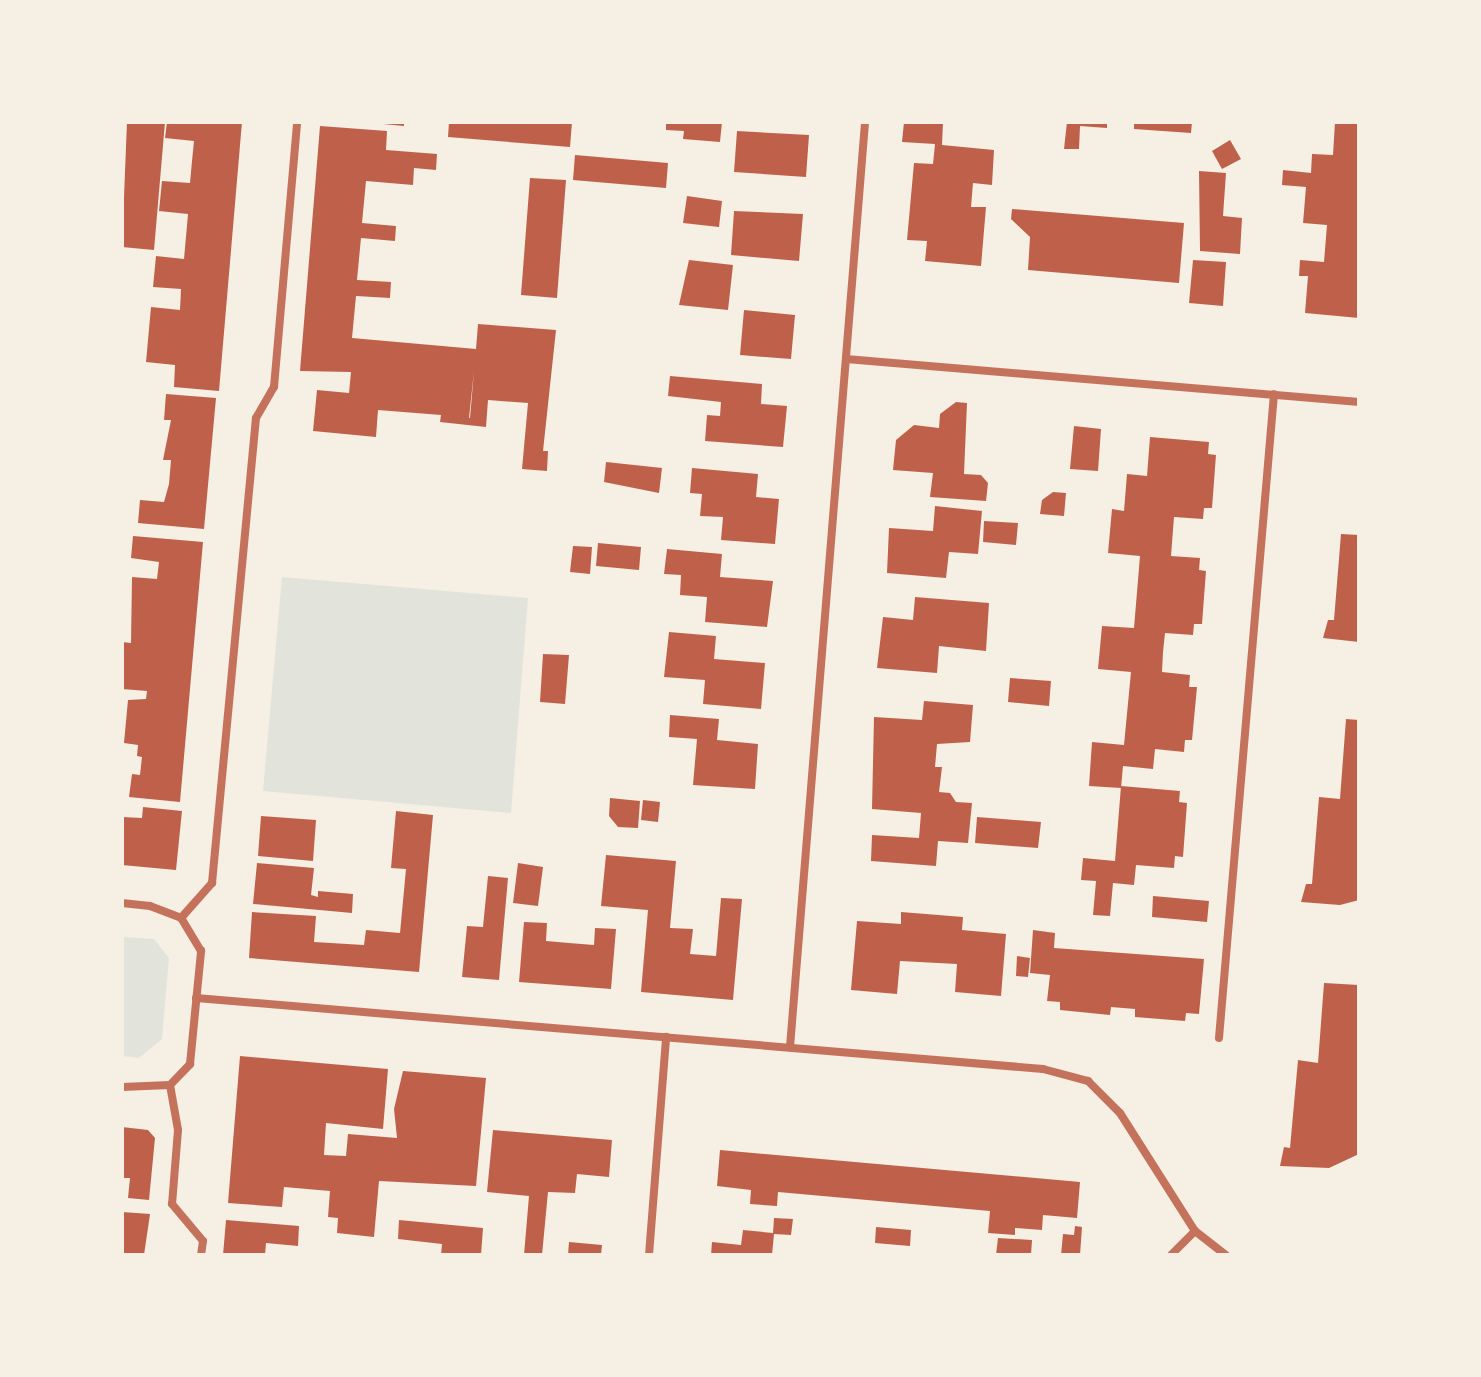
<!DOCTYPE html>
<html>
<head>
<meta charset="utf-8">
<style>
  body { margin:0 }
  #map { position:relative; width:1481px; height:1377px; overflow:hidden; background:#f6efe4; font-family:"Noto Sans",sans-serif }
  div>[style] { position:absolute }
  .green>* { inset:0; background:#e2e4dc }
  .building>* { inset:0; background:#bf614a }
  .minor>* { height:8px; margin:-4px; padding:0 4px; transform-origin:4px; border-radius:4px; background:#c5725c }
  span { translate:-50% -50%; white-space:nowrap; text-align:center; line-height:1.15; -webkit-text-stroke:8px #f6efe4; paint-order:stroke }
  .frame { position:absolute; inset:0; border:124px solid #f6efe4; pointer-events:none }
</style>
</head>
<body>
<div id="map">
  <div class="green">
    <i style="clip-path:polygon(282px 577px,528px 598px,511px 813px,263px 791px)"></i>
    <i style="clip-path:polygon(122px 937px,154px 939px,169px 958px,162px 1039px,139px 1058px,122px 1056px)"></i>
  </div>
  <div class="building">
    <i style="clip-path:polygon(127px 122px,165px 122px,154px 250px,122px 247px)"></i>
    <i style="clip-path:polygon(167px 122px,242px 122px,219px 391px,174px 387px,175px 365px,146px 362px,151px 307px,180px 310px,181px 289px,153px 287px,156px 256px,184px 259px,188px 214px,159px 211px,162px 181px,190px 183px,192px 161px,194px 141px,165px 138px)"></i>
    <i style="clip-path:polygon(384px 122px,404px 122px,404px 126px,383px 124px)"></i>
    <i style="clip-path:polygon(449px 122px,572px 122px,570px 147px,448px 137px)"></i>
    <i style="clip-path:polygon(666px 122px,722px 122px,720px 142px,683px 139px,684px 131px,666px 130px)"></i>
    <i style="clip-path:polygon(904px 122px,943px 122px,942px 145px,994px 150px,992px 185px,973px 183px,971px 207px,986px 207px,981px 266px,925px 261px,927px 241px,907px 240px,914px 163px,933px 164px,935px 144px,902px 142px)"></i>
    <i style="clip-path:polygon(1067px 122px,1107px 122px,1107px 128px,1080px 126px,1079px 149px,1064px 149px)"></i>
    <i style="clip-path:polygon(1134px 122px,1192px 122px,1191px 133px,1134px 129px)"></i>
    <i style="clip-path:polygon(1335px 122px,1359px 122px,1359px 318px,1305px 313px,1308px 276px,1299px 276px,1300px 260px,1324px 262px,1327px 225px,1303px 223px,1306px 187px,1282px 185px,1283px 170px,1311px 173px,1312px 154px,1333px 155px)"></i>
    <i style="clip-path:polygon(evenodd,320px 126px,387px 131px,386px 150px,437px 154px,436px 170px,414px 168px,413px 185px,366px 181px,362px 223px,396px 226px,395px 241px,361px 238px,357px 280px,391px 282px,390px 298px,356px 296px,352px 338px,476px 349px,478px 324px,556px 330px,543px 451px,548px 451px,547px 471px,522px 469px,528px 403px,488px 400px,486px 427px,440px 422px,441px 415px,378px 410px,376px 437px,313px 431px,317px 390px,349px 393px,351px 372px,300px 371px,320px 126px,474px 371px,470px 418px,469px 418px,474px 371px)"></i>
    <i style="clip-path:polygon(737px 131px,809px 135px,806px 177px,734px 172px)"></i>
    <i style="clip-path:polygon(1230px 140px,1241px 159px,1222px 169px,1212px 151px)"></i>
    <i style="clip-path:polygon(575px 155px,668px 163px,666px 188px,573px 180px)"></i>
    <i style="clip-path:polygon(1199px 171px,1226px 173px,1223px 216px,1242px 218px,1240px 254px,1200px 251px)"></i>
    <i style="clip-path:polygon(530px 178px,566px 180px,557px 298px,521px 295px)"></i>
    <i style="clip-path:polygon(687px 196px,722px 201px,719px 227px,683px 223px)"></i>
    <i style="clip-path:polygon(1012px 209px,1184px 223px,1179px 283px,1028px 270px,1030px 237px,1011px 219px)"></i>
    <i style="clip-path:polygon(734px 211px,803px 214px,799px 261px,731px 255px)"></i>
    <i style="clip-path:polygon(689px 260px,733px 265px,728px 310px,679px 305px)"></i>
    <i style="clip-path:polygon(1193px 260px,1226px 262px,1223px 306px,1189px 303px)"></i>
    <i style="clip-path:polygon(744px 310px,795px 315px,791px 359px,740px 355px)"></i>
    <i style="clip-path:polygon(670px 376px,762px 384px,761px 404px,787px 406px,783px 447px,705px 441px,707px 415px,720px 416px,721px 402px,668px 396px)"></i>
    <i style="clip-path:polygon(166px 394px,216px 398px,204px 529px,138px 523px,140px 500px,164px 502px,169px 484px,171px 460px,163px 460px,171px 420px,164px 420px)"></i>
    <i style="clip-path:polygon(956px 402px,967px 403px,964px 474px,981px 475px,988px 483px,986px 501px,930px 497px,933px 473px,893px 470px,896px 440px,914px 425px,939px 428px,940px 414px)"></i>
    <i style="clip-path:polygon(1074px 426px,1101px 429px,1098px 471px,1070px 469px)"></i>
    <i style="clip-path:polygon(1150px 437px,1209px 442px,1208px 454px,1216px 455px,1212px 508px,1204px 508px,1203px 519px,1174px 517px,1171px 556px,1200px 558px,1199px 570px,1206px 571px,1202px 624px,1194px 624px,1193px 635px,1165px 633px,1163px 652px,1162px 672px,1190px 675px,1189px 687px,1197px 687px,1192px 740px,1185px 740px,1184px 752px,1155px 749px,1153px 769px,1123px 766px,1121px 788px,1089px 786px,1092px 742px,1124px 745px,1131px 672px,1098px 669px,1102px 626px,1134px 628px,1140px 556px,1108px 553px,1112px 509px,1124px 511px,1127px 474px,1147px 476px)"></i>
    <i style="clip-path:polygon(606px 462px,662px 468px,659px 493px,604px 482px)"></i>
    <i style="clip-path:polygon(692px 468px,758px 474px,756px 497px,779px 499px,775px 544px,721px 540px,723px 517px,700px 516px,702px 494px,690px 493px)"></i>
    <i style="clip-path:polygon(1053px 492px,1066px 493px,1064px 516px,1040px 514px,1042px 500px)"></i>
    <i style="clip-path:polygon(935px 506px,982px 511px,978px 554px,949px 552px,946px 578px,887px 573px,889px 528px,933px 531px)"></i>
    <i style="clip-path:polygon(984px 521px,1018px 523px,1016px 545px,983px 542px)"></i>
    <i style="clip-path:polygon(1341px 534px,1359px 535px,1359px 642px,1323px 638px,1328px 620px,1334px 620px)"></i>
    <i style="clip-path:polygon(133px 536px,203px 542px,180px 802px,129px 797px,132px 774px,140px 775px,142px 757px,137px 756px,138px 745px,124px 743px,128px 700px,146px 699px,147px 691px,122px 689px,122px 642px,131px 643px,132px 577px,157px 579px,159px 562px,131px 558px)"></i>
    <i style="clip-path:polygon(598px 543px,641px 547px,639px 570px,596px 566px)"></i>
    <i style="clip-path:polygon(573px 546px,592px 547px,590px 574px,570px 572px)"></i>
    <i style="clip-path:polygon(667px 549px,722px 554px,720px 577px,773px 581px,767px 627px,705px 622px,707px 597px,680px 595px,681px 575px,664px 574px)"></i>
    <i style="clip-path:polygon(915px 597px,989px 603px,986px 651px,939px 646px,937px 673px,877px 668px,883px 617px,913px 620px)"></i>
    <i style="clip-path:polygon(669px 632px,716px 636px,714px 659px,765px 663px,761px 709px,703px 704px,705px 680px,664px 677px)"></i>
    <i style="clip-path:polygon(543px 654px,569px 655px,565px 704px,540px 702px)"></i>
    <i style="clip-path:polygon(1010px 678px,1051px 681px,1049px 706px,1008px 702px)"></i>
    <i style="clip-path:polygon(924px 701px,973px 705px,970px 742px,937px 744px,935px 767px,942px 767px,939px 792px,950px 793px,956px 802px,972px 803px,968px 843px,938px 841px,936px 866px,871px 861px,872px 835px,919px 838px,921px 813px,872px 809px,874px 717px,922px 720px)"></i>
    <i style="clip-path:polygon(670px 715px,719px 719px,717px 740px,758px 744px,755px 789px,693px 785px,697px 739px,669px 737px)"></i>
    <i style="clip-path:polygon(1346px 719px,1359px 720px,1359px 900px,1340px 905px,1301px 902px,1306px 884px,1312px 884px,1319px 797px,1340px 799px)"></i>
    <i style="clip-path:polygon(1121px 786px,1180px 791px,1179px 802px,1187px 803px,1183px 857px,1175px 856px,1174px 868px,1136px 865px,1134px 885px,1113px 883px,1110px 916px,1093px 915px,1096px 881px,1081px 880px,1083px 858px,1115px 861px)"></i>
    <i style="clip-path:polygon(610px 798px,640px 801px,638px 828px,618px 827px,609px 816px)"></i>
    <i style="clip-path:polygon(643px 800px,660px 802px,658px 822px,641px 820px)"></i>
    <i style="clip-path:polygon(143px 807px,182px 811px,176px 870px,122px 865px,122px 817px,142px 818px)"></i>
    <i style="clip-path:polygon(396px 811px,433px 815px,419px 972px,249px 958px,252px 912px,316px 916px,314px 942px,364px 945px,366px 930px,400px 933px,406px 869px,391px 868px)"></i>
    <i style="clip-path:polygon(261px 816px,316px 820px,313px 861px,258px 856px)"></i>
    <i style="clip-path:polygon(977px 817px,1041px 822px,1038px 848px,975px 843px)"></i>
    <i style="clip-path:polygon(606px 855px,676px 861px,670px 928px,693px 929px,690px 954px,716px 956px,721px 898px,742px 899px,733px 1000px,641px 992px,648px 910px,601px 906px)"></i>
    <i style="clip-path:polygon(257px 863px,314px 868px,311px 895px,318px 897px,318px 891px,353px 894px,352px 913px,253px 904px)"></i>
    <i style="clip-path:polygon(518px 863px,543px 867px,538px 906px,513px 903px)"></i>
    <i style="clip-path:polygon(488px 876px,508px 878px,499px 980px,462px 977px,467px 926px,483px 927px)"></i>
    <i style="clip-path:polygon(1153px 896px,1209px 901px,1207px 922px,1152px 917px)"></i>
    <i style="clip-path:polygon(901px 912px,963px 917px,962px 930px,1006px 934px,1001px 996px,955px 992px,957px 964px,900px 961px,897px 994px,851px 990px,857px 921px,901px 924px)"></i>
    <i style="clip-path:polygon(524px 922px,547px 923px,546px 941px,569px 943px,594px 945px,595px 928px,616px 929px,611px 989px,519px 982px)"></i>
    <i style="clip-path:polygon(1033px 930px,1055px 933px,1054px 948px,1204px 959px,1199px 1014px,1186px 1013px,1185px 1021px,1135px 1017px,1135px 1009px,1111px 1007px,1110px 1015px,1060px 1010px,1060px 1002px,1047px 1001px,1050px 975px,1030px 973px)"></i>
    <i style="clip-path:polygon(1017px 956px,1030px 958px,1028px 977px,1016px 976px)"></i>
    <i style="clip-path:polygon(1324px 983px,1359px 985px,1359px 1154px,1329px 1168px,1280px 1166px,1284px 1147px,1290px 1148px,1298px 1060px,1318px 1063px)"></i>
    <i style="clip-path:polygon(240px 1056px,388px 1069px,383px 1129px,326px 1123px,324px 1155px,346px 1156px,348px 1134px,397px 1138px,394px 1109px,403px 1071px,486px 1078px,476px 1186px,379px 1181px,374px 1237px,337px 1233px,338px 1218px,328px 1217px,330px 1191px,284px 1187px,282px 1207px,228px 1203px)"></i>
    <i style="clip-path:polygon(122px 1127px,148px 1130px,155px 1138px,149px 1200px,128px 1198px,130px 1178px,122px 1178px)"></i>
    <i style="clip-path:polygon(493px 1130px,612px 1140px,609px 1177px,577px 1174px,575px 1193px,548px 1192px,542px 1255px,524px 1255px,529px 1196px,487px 1192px)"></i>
    <i style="clip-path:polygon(720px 1150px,1080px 1182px,1077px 1218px,1043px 1215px,1042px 1230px,1015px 1228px,1015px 1235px,988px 1233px,990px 1211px,778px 1192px,777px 1206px,750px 1204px,751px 1190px,717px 1186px)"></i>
    <i style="clip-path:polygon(122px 1212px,150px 1214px,144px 1255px,122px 1255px)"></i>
    <i style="clip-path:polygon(774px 1218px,793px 1219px,791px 1235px,774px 1234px,772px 1255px,711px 1255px,712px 1242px,741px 1245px,743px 1230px,773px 1233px)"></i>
    <i style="clip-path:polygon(226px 1220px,299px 1226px,298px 1246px,266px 1243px,265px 1255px,223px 1255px)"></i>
    <i style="clip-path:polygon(399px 1220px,483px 1228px,481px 1255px,441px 1255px,442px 1244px,398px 1239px)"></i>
    <i style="clip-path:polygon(1075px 1226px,1082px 1227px,1080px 1255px,1061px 1255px,1063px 1234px,1074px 1235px)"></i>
    <i style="clip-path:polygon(876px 1227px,911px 1230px,910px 1246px,875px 1243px)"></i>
    <i style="clip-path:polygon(998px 1238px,1032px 1240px,1031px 1255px,996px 1255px)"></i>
    <i style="clip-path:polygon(569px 1242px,602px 1245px,601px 1255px,568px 1255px)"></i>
  </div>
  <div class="minor">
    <i style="left:846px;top:359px;width:515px;rotate:4.79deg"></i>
    <i style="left:122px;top:903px;width:28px;rotate:6deg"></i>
    <i style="left:150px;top:906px;width:33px;rotate:21deg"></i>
    <i style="left:181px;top:918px;width:47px;rotate:-48.5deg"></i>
    <i style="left:212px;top:883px;width:467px;rotate:-84.6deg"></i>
    <i style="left:256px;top:418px;width:36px;rotate:-60deg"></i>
    <i style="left:274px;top:387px;width:266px;rotate:-85deg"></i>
    <i style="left:196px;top:998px;width:850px;rotate:4.79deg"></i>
    <i style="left:1043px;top:1069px;width:47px;rotate:14.9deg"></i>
    <i style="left:1088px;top:1081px;width:45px;rotate:45deg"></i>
    <i style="left:1120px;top:1113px;width:140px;rotate:57.6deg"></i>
    <i style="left:1195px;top:1231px;width:39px;rotate:38deg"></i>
    <i style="left:1219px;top:1038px;width:646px;rotate:-85.12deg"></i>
    <i style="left:790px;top:1047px;width:928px;rotate:-85.36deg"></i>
    <i style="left:170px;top:1085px;width:46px;rotate:79.9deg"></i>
    <i style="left:178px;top:1130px;width:74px;rotate:94.6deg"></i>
    <i style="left:172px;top:1204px;width:48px;rotate:50deg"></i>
    <i style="left:203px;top:1241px;width:14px;rotate:98deg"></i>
    <i style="left:122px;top:1087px;width:48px;rotate:-2.4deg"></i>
    <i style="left:170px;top:1085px;width:29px;rotate:-46deg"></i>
    <i style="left:190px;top:1064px;width:114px;rotate:-84.4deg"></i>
    <i style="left:201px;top:951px;width:39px;rotate:-121deg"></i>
    <i style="left:649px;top:1255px;width:219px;rotate:-85.5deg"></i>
    <i style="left:1171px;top:1255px;width:34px;rotate:-45deg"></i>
  </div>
  <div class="frame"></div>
</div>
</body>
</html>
